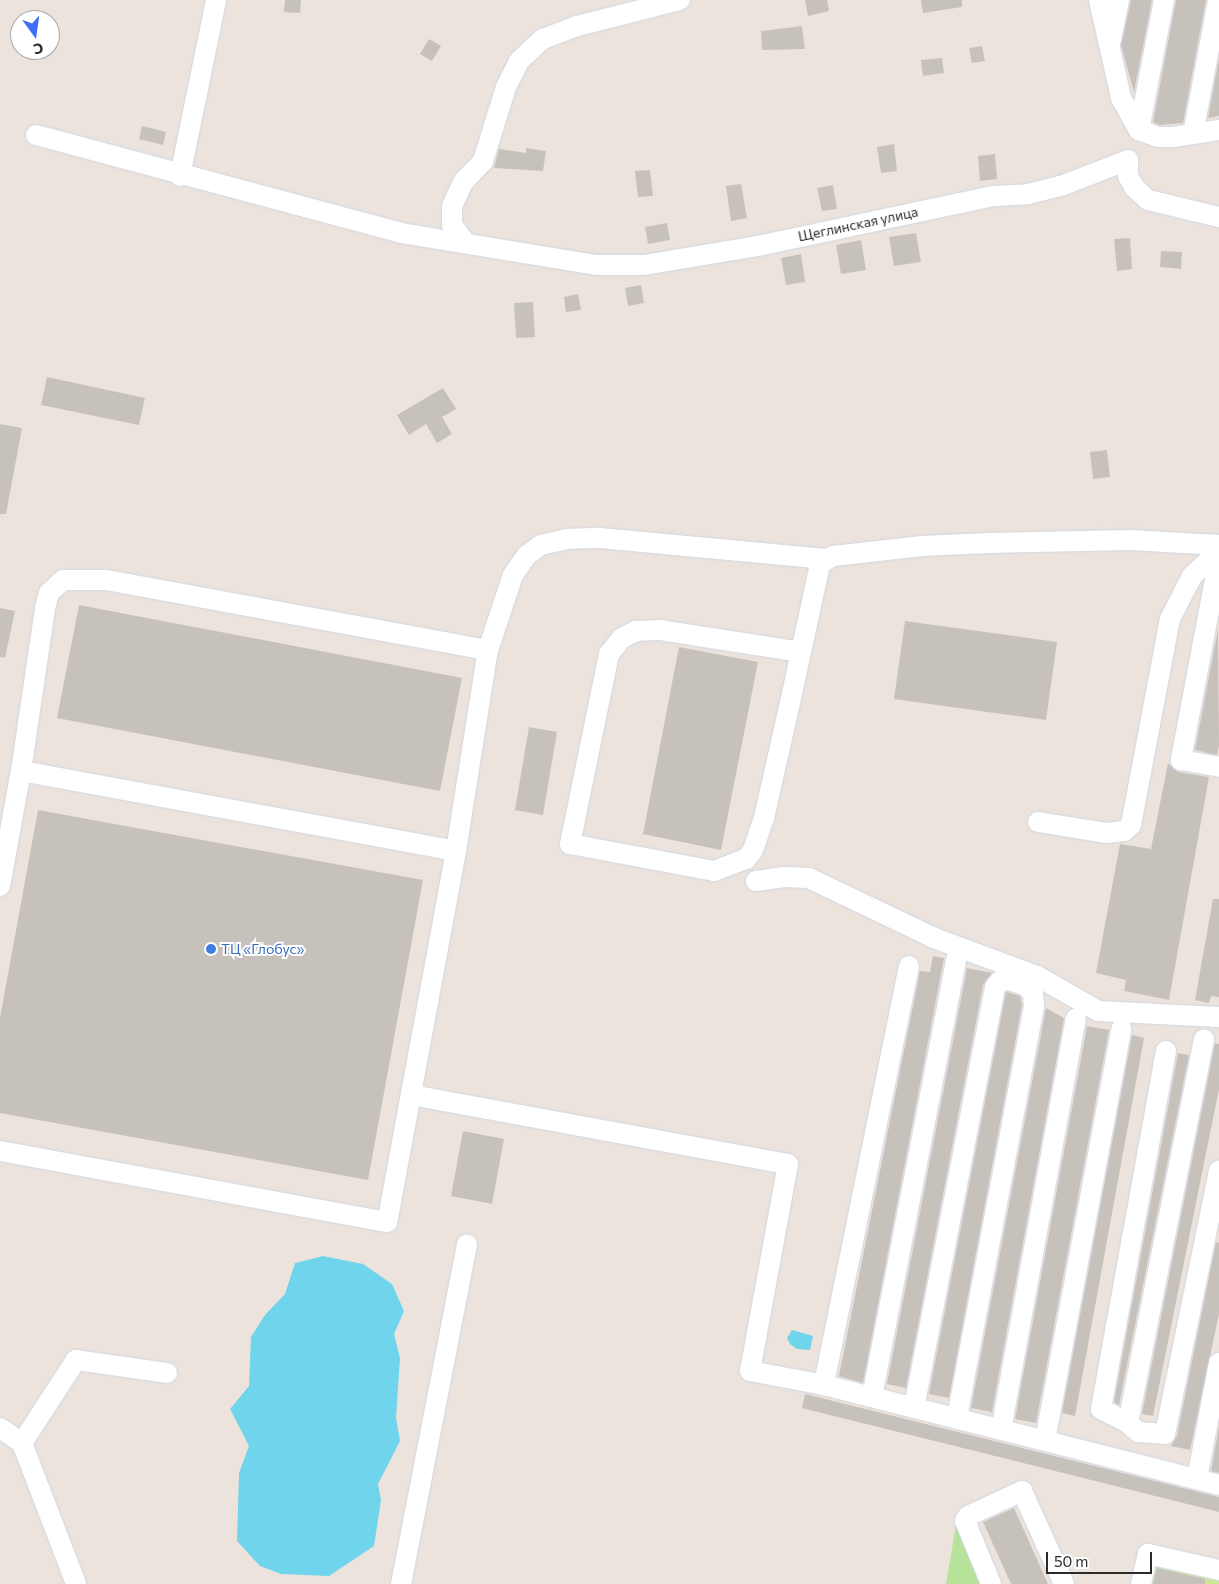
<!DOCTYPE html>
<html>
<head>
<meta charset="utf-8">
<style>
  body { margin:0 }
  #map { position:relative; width:1219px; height:1584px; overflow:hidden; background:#ece4dc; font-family:Commissioner,sans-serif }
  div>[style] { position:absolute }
  .green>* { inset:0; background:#b7e299 }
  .pitch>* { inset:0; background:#cbe995 }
  .water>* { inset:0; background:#70d4ec }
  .building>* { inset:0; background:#c7c1bc }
  .roads { filter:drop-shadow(0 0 1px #d1d6e3) drop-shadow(0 0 1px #d1d6e3) }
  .minor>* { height:20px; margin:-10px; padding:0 10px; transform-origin:10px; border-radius:10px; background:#fff }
  .dots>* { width:14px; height:14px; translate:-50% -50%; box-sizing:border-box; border:2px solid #fff; border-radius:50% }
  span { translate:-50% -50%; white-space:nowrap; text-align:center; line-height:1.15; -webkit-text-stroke:4px #fff; paint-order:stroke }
  .street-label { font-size:14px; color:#2a2a2a }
  .shop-label { font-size:14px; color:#366cbe }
  .left { translate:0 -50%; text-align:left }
  .north { position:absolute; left:10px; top:10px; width:50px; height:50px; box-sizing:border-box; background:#fff; border:1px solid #aaa; border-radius:50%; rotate:166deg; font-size:14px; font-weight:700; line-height:20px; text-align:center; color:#2a2a2a }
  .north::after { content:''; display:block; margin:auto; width:18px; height:22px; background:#3e6df7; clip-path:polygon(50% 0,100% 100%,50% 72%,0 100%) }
  .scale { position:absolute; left:1046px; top:1552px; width:106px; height:22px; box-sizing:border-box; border:2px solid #2a2a2a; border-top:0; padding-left:6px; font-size:15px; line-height:18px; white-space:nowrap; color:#2a2a2a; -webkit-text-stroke:4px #fff; paint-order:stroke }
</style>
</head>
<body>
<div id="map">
  <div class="green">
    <i style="clip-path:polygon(956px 1525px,985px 1584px,946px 1584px)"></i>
  </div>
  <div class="pitch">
    <i style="clip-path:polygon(1143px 1564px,1219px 1580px,1219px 1584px,1139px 1584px)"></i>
  </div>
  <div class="water">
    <i style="clip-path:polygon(323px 1256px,363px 1264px,392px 1284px,404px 1311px,394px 1334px,400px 1358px,396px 1418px,400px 1441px,378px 1484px,381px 1500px,374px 1546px,329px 1576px,281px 1574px,260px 1566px,237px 1541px,239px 1473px,249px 1446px,230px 1409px,249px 1386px,251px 1337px,265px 1315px,285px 1294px,295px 1263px)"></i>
    <i style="clip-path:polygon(792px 1330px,813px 1336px,810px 1350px,797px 1349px,790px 1344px,787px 1338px)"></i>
  </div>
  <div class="building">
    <i style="clip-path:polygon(285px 0,301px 0,300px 13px,284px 12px)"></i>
    <i style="clip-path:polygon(805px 0,827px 0,829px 11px,808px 16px)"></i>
    <i style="clip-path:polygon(921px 0,962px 0,962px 7px,923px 13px)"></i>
    <i style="clip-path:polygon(1131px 0,1152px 0,1134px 92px,1121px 45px)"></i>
    <i style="clip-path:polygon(1176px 0,1206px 0,1183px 123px,1160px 125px,1153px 122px)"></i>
    <i style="clip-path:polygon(802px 26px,805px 49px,762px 50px,761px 31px)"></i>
    <i style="clip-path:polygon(429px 39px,441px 46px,432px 61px,420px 54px)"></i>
    <i style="clip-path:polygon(982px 46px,985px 61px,972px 63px,969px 48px)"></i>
    <i style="clip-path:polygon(942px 58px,944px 73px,923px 76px,921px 60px)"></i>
    <i style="clip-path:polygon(1219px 59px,1219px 116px,1208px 118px)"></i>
    <i style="clip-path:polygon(142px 126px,166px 132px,163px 145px,139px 139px)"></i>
    <i style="clip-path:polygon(894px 144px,897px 171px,881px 173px,877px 147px)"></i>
    <i style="clip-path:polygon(526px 148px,546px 151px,543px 171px,494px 168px,499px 149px,526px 153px)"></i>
    <i style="clip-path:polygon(995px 154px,997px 179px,980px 181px,978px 156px)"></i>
    <i style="clip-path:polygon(650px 170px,653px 196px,638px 197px,635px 171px)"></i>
    <i style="clip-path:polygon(741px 184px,747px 218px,731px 221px,726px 186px)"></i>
    <i style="clip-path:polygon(833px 185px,837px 209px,822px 211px,817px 188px)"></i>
    <i style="clip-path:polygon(667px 223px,670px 240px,648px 244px,645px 227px)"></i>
    <i style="clip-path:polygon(916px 233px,921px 262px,894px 266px,889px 237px)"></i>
    <i style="clip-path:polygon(1130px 238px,1132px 269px,1117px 271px,1114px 239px)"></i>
    <i style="clip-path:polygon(861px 240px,866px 270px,841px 274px,836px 245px)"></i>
    <i style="clip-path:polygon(1161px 251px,1182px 252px,1181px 269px,1160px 267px)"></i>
    <i style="clip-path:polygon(801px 254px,805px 282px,786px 285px,781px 258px)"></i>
    <i style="clip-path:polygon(641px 285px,644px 303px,628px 306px,625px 288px)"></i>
    <i style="clip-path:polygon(578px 294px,581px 310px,566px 312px,564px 297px)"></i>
    <i style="clip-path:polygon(533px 302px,535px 337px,516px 338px,514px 303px)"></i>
    <i style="clip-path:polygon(47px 377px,145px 398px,139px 425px,41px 405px)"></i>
    <i style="clip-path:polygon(443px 388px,456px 409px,442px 417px,452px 434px,437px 443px,426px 424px,409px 435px,397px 415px)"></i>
    <i style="clip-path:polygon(0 424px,22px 428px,6px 514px,0 514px)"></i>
    <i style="clip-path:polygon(1107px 450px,1110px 477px,1093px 479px,1090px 452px)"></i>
    <i style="clip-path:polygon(79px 605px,462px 678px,440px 791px,57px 718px)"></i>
    <i style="clip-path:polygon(0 608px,15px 611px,5px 658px,0 657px)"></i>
    <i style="clip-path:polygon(905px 621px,1057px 642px,1046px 720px,894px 699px)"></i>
    <i style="clip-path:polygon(1218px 629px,1219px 745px,1217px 755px,1195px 750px)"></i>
    <i style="clip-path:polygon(679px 647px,758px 662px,721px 850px,643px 834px)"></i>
    <i style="clip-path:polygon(529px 727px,557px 732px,543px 815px,515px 810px)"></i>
    <i style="clip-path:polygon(1168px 763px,1178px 772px,1209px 777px,1169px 1000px,1124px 991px,1126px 980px,1096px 973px,1120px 844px,1151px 849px)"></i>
    <i style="clip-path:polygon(38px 810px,423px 880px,368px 1180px,0 1113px,0 1018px)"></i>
    <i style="clip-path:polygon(1213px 899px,1219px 899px,1219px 997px,1211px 996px,1209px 1003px,1195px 1000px)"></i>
    <i style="clip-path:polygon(933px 956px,944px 958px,863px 1383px,839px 1376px,920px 971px,930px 972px)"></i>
    <i style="clip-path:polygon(967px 968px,992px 973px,983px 985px,906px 1388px,887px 1384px)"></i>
    <i style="clip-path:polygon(1006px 992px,1020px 996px,1022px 1005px,949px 1398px,929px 1394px)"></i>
    <i style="clip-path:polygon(1046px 1008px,1064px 1018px,992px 1412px,971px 1408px)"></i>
    <i style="clip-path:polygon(1087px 1026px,1109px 1030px,1036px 1423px,1015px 1419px)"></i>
    <i style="clip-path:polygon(1132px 1035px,1144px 1038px,1075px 1416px,1062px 1413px)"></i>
    <i style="clip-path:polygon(1215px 1043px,1219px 1044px,1219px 1089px,1153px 1416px,1142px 1414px)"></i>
    <i style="clip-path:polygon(1178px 1053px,1189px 1055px,1119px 1405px,1114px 1402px)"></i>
    <i style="clip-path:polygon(463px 1131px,504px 1139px,492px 1204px,451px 1196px)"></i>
    <i style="clip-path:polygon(1216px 1242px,1219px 1243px,1219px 1314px,1190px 1450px,1171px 1446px,1177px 1436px)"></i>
    <i style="clip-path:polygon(805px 1394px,1219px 1497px,1219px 1512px,802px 1408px)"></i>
    <i style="clip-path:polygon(1219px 1427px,1219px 1473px,1211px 1471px)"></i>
    <i style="clip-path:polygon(1014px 1508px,1048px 1584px,1011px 1584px,983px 1522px)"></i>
    <i style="clip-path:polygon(1157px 1568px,1205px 1579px,1205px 1584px,1153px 1584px)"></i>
  </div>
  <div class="roads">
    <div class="minor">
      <i style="left:1099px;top:0;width:100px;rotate:77.3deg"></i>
      <i style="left:1121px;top:98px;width:37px;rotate:61deg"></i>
      <i style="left:1139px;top:130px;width:20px;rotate:20deg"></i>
      <i style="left:1158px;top:137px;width:15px"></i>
      <i style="left:1173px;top:137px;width:47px;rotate:-8.7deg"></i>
      <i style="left:1111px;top:40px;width:41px;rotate:-78.7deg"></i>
      <i style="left:1139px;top:130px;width:132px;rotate:-79.1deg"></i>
      <i style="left:1193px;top:134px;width:136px;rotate:-79.4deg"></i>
      <i style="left:36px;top:135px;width:378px;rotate:15deg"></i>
      <i style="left:401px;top:233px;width:198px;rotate:9.3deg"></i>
      <i style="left:596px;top:265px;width:48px"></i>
      <i style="left:644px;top:265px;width:116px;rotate:-9.5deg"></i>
      <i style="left:758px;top:246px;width:241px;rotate:-12deg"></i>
      <i style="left:994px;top:196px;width:34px;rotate:-3deg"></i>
      <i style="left:1028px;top:194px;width:34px;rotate:-14deg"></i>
      <i style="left:1061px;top:186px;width:72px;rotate:-21.2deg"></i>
      <i style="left:1128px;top:160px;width:16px;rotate:90deg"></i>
      <i style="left:1128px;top:176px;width:13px;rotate:61deg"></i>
      <i style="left:1134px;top:187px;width:19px;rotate:43deg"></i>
      <i style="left:1148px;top:200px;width:73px;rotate:13.5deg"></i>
      <i style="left:180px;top:176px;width:180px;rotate:-78.4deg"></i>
      <i style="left:465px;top:242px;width:21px;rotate:-127deg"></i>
      <i style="left:452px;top:225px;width:19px;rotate:-90deg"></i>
      <i style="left:452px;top:206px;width:26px;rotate:-65deg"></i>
      <i style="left:463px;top:182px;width:29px;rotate:-46deg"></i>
      <i style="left:483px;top:161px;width:77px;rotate:-72.7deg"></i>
      <i style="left:506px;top:87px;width:29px;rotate:-63deg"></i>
      <i style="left:519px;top:61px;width:33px;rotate:-43deg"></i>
      <i style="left:543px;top:39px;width:36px;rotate:-21deg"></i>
      <i style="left:577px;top:26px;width:106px;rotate:-14.2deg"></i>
      <i style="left:1219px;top:558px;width:206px;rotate:100.7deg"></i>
      <i style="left:1181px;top:760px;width:39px;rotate:10deg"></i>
      <i style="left:801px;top:652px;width:142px;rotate:-171.1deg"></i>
      <i style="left:661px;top:630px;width:25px;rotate:178deg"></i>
      <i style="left:636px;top:631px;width:16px;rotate:153deg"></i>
      <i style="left:622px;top:638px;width:21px;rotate:129deg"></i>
      <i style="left:609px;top:654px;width:194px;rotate:101.6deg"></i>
      <i style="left:570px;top:844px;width:147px;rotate:10.6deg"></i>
      <i style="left:714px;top:871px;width:34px;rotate:-21deg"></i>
      <i style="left:746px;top:859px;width:11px;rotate:-52deg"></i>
      <i style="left:753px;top:850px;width:34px;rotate:-71deg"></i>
      <i style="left:764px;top:818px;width:118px;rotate:-77.3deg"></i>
      <i style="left:790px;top:703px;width:142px;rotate:-77.8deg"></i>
      <i style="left:820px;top:564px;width:15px;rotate:-32deg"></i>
      <i style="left:833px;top:556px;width:90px;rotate:-6.4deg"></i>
      <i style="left:922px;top:546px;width:66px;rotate:-2.6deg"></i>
      <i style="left:988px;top:543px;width:142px;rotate:-1.2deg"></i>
      <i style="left:1130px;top:540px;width:89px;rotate:3.2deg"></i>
      <i style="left:21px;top:771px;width:165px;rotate:-81.6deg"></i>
      <i style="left:45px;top:608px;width:16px;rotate:-75deg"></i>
      <i style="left:49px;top:593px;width:19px;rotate:-43deg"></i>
      <i style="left:63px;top:580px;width:43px"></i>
      <i style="left:106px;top:580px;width:388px;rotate:10.4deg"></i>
      <i style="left:1038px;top:822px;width:70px;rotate:9.1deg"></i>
      <i style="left:1107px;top:833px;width:17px;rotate:-7deg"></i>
      <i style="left:1124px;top:831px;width:9px;rotate:-41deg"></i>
      <i style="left:1131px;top:825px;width:210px;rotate:-79.3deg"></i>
      <i style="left:1170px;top:619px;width:48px;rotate:-62.9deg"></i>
      <i style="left:1192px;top:576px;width:37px;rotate:-43deg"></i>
      <i style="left:456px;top:851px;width:204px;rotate:-81deg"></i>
      <i style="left:488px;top:650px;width:79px;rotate:-71.6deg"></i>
      <i style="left:513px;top:575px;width:24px;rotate:-55deg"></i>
      <i style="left:527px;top:555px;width:17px;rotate:-36deg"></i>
      <i style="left:541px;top:545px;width:26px;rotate:-13deg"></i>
      <i style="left:566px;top:539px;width:33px;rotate:-2deg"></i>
      <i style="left:599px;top:538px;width:229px;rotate:5.3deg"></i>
      <i style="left:756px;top:881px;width:27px;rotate:-8deg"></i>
      <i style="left:783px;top:877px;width:26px;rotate:2deg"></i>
      <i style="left:809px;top:878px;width:139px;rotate:25.6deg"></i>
      <i style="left:934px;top:938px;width:110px;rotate:20.3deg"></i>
      <i style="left:1037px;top:976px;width:70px;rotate:29.8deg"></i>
      <i style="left:1098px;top:1011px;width:121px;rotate:2.8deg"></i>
      <i style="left:0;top:886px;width:117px;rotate:-79.7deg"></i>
      <i style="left:21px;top:771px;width:442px;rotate:10.4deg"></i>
      <i style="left:456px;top:851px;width:377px;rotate:100.5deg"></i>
      <i style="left:387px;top:1222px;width:393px;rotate:-169.6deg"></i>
      <i style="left:909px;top:966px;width:428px;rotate:101.5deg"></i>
      <i style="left:824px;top:1385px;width:407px;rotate:14.2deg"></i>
      <i style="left:1166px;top:1051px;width:364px;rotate:100.3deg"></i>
      <i style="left:1101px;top:1409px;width:30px;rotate:27deg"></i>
      <i style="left:1128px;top:1423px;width:13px;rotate:42deg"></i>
      <i style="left:1138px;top:1432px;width:27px;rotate:4deg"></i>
      <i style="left:1165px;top:1434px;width:269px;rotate:-78.4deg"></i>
      <i style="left:411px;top:1095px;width:383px;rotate:10.4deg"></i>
      <i style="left:788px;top:1164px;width:210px;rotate:100.4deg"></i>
      <i style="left:750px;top:1371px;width:75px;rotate:10.7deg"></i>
      <i style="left:872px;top:1397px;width:445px;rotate:-79.1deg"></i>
      <i style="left:914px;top:1408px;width:429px;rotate:-79.1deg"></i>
      <i style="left:995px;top:987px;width:8px;rotate:-50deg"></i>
      <i style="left:1000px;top:981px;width:9px;rotate:-6deg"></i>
      <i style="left:1009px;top:980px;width:19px;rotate:18deg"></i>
      <i style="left:1027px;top:986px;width:10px;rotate:53deg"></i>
      <i style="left:1033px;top:994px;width:12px;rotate:85deg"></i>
      <i style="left:1034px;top:1006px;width:420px;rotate:100.6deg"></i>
      <i style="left:1128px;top:1423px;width:391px;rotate:-78.8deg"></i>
      <i style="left:0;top:1428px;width:27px;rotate:34deg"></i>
      <i style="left:22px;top:1443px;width:151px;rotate:69deg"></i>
      <i style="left:1001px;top:1430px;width:418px;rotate:-79.7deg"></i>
      <i style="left:1045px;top:1441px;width:419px;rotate:-79.5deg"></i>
      <i style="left:22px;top:1443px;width:99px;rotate:-57deg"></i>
      <i style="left:76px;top:1360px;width:92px;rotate:8.1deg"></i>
      <i style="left:1197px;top:1479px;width:118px;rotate:-79.3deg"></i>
      <i style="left:401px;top:1584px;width:346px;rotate:-79deg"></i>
      <i style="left:991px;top:1584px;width:68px;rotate:-112.4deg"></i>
      <i style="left:965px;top:1521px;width:6px;rotate:-59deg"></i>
      <i style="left:968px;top:1516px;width:60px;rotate:-24.8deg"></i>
      <i style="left:1022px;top:1491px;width:102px;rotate:65.7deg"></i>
      <i style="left:1141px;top:1584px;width:31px;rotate:-77deg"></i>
      <i style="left:1148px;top:1554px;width:73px;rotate:12.7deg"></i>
    </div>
  </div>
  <div class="dots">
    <i style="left:211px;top:949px;background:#3f7fe0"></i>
  </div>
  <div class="street-label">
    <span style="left:858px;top:224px;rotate:-12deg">Щеглинская улица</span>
  </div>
  <div class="shop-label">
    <span class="left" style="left:221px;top:949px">ТЦ «Глобус»</span>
  </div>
  <div class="north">С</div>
  <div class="scale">50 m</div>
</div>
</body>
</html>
